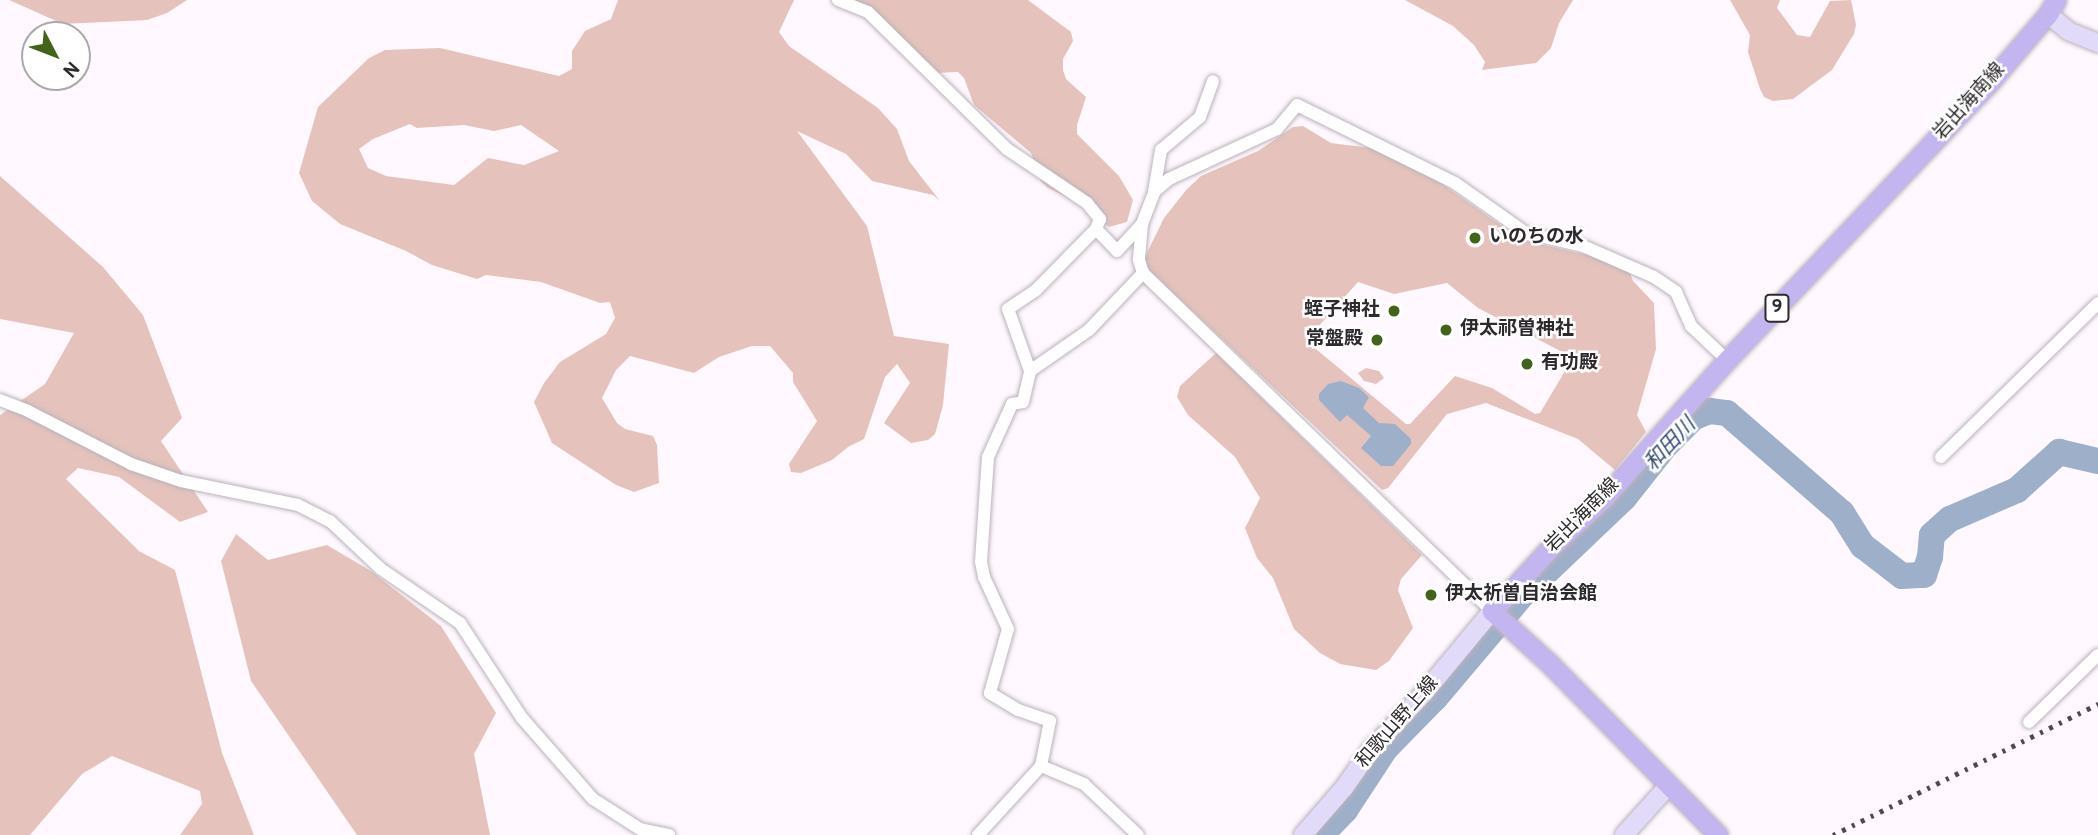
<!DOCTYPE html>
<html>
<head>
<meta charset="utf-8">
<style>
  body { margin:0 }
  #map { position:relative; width:2098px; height:835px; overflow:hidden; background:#fff9ff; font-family:Overpass,"Noto Sans JP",sans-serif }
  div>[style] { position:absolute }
  .green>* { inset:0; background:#e5c3bc }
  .water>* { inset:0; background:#9eafca }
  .river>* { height:26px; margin:-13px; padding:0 13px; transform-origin:13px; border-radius:13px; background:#9eafca }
  .roads { filter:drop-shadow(0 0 2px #bbb2bb) drop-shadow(0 0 2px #bbb2bb) }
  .street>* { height:12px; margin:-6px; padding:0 6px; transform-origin:6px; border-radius:6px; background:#fff }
  .secondary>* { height:18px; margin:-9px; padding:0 9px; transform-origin:9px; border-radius:9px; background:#e1daf8 }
  .primary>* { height:19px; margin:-9.5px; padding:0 9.5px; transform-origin:9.5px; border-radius:9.5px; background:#c3b5f0 }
  .rail>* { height:4.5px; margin-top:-2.25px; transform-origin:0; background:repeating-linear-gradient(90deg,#4e494e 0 3.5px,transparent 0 10.5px) }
  .dots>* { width:19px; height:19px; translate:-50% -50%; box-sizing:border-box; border:4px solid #fff; border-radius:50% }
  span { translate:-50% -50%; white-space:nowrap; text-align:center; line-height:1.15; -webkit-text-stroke:5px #fff; paint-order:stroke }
  .shield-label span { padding:2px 5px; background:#fff; border:2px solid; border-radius:5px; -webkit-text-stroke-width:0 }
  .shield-label { font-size:18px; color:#2d292d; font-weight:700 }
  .street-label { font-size:19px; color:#2d292d }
  .poi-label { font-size:19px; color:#2d292d; font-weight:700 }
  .left { translate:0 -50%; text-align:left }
  .right { translate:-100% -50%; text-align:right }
  .water-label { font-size:21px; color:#324a72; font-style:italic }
  .north { position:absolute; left:21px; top:21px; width:70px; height:70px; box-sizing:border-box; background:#fff; border:2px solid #aba9ab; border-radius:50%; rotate:132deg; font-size:19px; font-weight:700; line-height:28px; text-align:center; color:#2d292d }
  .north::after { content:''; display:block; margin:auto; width:24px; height:32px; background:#426319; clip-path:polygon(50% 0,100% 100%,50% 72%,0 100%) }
</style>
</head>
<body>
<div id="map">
  <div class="green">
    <i style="clip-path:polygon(9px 0,187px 0,167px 13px,147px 20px,63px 24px)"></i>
    <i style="clip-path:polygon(evenodd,618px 0,794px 0,779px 32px,789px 46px,878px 108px,897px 129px,909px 161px,940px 201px,933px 195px,872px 181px,846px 154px,797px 131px,867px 226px,894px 336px,949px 344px,943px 405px,935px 434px,928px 440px,911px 443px,884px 423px,910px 383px,897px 364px,885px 377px,864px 439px,848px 447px,832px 460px,801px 473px,791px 472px,789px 464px,817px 421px,793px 382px,793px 373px,770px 346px,752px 346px,719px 357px,694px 373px,630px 356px,616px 370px,602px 398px,617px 423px,625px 429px,653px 436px,657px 445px,659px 483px,634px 492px,616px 485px,552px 443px,534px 402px,544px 383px,560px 362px,606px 334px,615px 318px,610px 302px,600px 303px,541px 282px,486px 275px,477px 279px,432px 265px,406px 251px,340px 224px,312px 201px,299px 173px,318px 107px,369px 58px,385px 50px,440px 48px,559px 76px,572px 69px,572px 51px,585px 31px,611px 19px,618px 0,410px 124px,417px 128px,464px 125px,494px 131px,521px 125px,559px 151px,524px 165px,488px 158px,454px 185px,386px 176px,368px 168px,359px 149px,373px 139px,410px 124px)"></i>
    <i style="clip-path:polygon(842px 0,1028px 0,1071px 32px,1073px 41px,1063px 59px,1063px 70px,1066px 79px,1086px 97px,1077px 125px,1077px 134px,1119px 176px,1133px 200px,1127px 222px,1109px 227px,1080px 203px,1048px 188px,1041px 181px,1031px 153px,974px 105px,964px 78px,958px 72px,936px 73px)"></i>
    <i style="clip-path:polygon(1405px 0,1573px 0,1559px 23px,1551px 48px,1536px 63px,1482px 70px,1485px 62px,1474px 45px,1453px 26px)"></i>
    <i style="clip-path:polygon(1730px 0,1780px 0,1777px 8px,1797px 35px,1810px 37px,1830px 1px,1851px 0,1856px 25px,1854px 34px,1832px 70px,1793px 99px,1773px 101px,1764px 97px,1760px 89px,1748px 52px,1750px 35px)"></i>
    <i style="clip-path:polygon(evenodd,1303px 126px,1331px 143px,1371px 148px,1435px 179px,1522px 240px,1591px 256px,1630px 273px,1633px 281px,1654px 303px,1656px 349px,1637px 415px,1646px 432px,1615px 470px,1578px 439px,1486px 403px,1447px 414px,1388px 488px,1382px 490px,1149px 270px,1144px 259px,1164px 218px,1187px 189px,1201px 176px,1258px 151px,1293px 127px,1303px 126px,1358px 282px,1394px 294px,1447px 283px,1478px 308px,1568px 355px,1571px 361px,1540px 413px,1535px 414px,1492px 388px,1455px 376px,1410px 424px,1406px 424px,1310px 344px,1309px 337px,1358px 282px)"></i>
    <i style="clip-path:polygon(0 176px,103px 267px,143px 315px,182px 418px,161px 441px,208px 512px,180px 522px,119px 477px,78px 468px,66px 479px,139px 551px,175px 570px,222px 753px,254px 835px,180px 835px,202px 804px,200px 791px,112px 756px,82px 774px,30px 835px,0 835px,0 415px,45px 384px,74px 333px,0 319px)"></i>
    <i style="clip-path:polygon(1216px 353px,1422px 555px,1401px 579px,1398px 590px,1413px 628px,1389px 661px,1376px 670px,1340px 664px,1320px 653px,1294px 629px,1273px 578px,1257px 558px,1245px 528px,1260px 498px,1235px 457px,1188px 415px,1177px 397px,1180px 386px)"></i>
    <i style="clip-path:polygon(1366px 368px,1379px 371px,1384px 378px,1376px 384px,1364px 381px,1358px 373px)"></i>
    <i style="clip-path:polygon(236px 534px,268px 560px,327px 545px,371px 571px,441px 626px,496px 713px,474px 754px,490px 835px,357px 835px,251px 681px,221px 561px)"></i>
  </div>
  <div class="water">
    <i style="clip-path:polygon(1341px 381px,1359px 388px,1369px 397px,1363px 408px,1379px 423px,1395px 424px,1411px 439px,1411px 444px,1393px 466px,1381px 466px,1361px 448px,1371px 436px,1347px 415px,1340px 422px,1319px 400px,1319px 394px,1328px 384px)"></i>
  </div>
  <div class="river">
    <i style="left:1321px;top:835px;width:35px;rotate:-46deg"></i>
    <i style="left:1345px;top:810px;width:73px;rotate:-56.7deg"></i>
    <i style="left:1385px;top:749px;width:71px;rotate:-45.6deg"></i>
    <i style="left:1435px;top:698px;width:135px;rotate:-49.8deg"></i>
    <i style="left:1522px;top:595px;width:141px;rotate:-43.6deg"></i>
    <i style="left:1624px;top:498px;width:66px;rotate:-51.7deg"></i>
    <i style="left:1665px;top:446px;width:41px;rotate:-45deg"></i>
    <i style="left:1694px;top:417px;width:17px;rotate:-21deg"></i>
    <i style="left:1710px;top:411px;width:17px;rotate:7deg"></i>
    <i style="left:1727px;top:413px;width:152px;rotate:41deg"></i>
    <i style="left:1842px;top:513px;width:39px;rotate:58deg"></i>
    <i style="left:1863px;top:546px;width:49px;rotate:37.6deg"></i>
    <i style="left:1902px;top:576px;width:22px;rotate:-3deg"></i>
    <i style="left:1924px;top:575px;width:19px;rotate:-72deg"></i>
    <i style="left:1930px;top:557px;width:22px;rotate:-85deg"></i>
    <i style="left:1932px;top:535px;width:24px;rotate:-42deg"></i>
    <i style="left:1950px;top:519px;width:73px;rotate:-23.4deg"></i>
    <i style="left:2017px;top:490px;width:57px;rotate:-42.1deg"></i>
    <i style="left:2059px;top:452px;width:40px;rotate:13deg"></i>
  </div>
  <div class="roads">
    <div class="street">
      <i style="left:838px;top:0;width:32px;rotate:22deg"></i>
      <i style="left:868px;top:12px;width:195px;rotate:44.6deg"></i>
      <i style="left:1007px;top:149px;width:97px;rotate:34deg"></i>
      <i style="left:1087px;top:203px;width:21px;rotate:51deg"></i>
      <i style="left:1100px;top:219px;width:11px;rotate:112deg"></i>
      <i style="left:1096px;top:229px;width:30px;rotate:46deg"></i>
      <i style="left:1117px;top:251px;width:37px;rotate:-47deg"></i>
      <i style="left:1142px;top:224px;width:34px;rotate:-69deg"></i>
      <i style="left:1154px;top:192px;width:20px;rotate:-41deg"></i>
      <i style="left:1169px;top:179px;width:119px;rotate:-24.8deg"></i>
      <i style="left:1277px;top:129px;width:31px;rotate:-50deg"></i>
      <i style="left:1297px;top:105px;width:176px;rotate:26.3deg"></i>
      <i style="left:1455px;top:183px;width:87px;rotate:35.2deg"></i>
      <i style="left:1526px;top:233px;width:58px;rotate:12.8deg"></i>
      <i style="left:1583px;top:246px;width:77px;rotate:23.6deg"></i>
      <i style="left:1654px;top:277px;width:27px;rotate:34deg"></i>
      <i style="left:1676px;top:292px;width:37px;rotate:66deg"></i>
      <i style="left:1691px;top:326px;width:50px;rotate:43.4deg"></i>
      <i style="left:1154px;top:192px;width:43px;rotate:-80.5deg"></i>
      <i style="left:1161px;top:150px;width:51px;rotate:-40.2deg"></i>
      <i style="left:1200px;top:117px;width:38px;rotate:-70deg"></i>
      <i style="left:1142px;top:224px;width:36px;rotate:95deg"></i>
      <i style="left:1139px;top:260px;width:14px;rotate:73deg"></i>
      <i style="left:1143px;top:273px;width:486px;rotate:44.1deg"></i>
      <i style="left:1030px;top:371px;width:66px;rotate:-109.5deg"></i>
      <i style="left:1008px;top:309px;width:34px;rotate:-34deg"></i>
      <i style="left:1036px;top:290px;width:86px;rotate:-45.5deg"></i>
      <i style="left:0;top:400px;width:30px;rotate:21deg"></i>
      <i style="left:28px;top:411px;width:116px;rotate:27.2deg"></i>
      <i style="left:131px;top:464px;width:53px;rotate:18.8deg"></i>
      <i style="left:181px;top:481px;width:119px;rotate:11.6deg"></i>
      <i style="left:298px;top:505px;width:36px;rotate:27deg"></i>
      <i style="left:330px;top:521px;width:70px;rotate:43.3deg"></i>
      <i style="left:381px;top:569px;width:96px;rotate:34.4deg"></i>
      <i style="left:460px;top:623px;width:113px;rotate:56.9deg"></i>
      <i style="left:522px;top:718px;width:108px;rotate:48.8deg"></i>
      <i style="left:593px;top:799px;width:56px;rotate:32.6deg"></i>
      <i style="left:640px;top:829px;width:30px;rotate:12deg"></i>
      <i style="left:1941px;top:457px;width:220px;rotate:-44.4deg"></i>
      <i style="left:2029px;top:722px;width:96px;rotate:-44.2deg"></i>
      <i style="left:1041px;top:766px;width:47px;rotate:22.7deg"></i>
      <i style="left:1084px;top:784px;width:74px;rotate:43.4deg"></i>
      <i style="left:978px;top:835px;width:93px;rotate:-47.6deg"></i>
      <i style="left:1041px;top:766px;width:46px;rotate:-78.7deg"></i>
      <i style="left:1050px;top:721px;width:34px;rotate:-161deg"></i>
      <i style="left:1018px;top:710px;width:33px;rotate:-149deg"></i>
      <i style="left:990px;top:693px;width:66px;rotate:-74.3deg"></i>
      <i style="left:1008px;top:629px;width:57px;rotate:-114.8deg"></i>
      <i style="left:984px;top:577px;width:15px;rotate:-101deg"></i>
      <i style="left:981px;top:562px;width:105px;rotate:-86.2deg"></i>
      <i style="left:988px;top:457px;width:58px;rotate:-65.6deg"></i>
      <i style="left:1012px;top:404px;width:11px;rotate:-10deg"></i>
      <i style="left:1023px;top:402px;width:32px;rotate:-77deg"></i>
      <i style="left:1030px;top:371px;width:72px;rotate:-34.8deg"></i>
      <i style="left:1089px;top:330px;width:79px;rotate:-46.5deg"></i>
    </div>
    <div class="secondary">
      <i style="left:2048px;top:14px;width:26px;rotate:40deg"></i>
      <i style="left:2068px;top:31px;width:32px;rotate:22deg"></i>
      <i style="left:1303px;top:835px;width:62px;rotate:-48.9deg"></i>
      <i style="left:1344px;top:788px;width:45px;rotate:-54.9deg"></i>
      <i style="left:1370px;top:751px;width:79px;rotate:-47deg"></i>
      <i style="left:1424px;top:693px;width:107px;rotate:-50.3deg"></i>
      <i style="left:1624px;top:835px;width:67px;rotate:-48deg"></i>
    </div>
    <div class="primary">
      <i style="left:1718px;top:835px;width:240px;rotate:-134.5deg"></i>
      <i style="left:1550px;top:664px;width:79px;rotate:-137.6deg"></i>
      <i style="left:1492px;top:611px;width:87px;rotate:-47.3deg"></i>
      <i style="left:1551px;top:547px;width:72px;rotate:-42.8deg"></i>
      <i style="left:1604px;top:498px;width:185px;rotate:-48.3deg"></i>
      <i style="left:1727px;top:360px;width:381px;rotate:-46.6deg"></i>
      <i style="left:1989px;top:83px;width:91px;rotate:-49.5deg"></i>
      <i style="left:2048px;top:14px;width:16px;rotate:-60deg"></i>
    </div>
  </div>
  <div class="rail">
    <i style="left:1833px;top:835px;width:296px;rotate:-26.3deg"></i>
  </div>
  <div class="dots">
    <i style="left:1475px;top:238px;background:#426319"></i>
    <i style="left:1394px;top:311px;background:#426319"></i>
    <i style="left:1446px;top:330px;background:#426319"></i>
    <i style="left:1377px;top:340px;background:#426319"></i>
    <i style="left:1527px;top:364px;background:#426319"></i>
    <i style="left:1431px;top:595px;background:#426319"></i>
  </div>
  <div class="shield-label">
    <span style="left:1777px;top:308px">9</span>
  </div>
  <div class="street-label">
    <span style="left:1970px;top:102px;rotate:-48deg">岩出海南線</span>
    <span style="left:1583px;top:516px;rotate:-45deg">岩出海南線</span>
    <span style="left:1398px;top:723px;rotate:-49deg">和歌山野上線</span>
  </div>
  <div class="poi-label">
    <span class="left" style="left:1489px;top:238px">いのちの水</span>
    <span class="right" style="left:1380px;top:311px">蛭子神社</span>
    <span class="left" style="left:1460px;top:330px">伊太祁曽神社</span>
    <span class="right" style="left:1363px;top:340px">常盤殿</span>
    <span class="left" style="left:1541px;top:364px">有功殿</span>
    <span class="left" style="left:1445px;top:595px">伊太祈曽自治会館</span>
  </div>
  <div class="water-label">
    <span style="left:1671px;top:445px;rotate:-47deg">和田川</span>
  </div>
  <div class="north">N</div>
</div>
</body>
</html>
